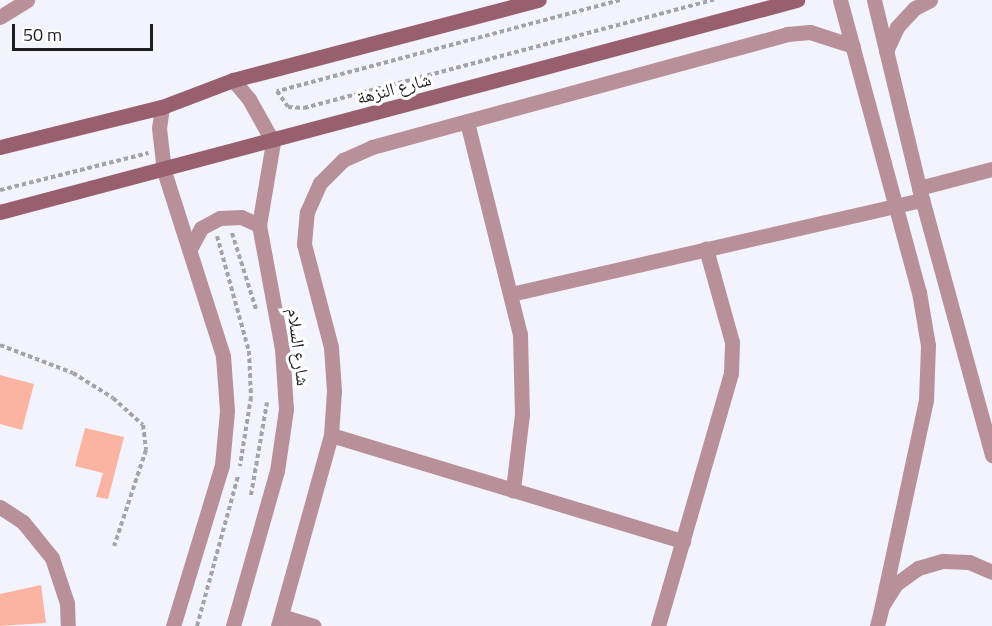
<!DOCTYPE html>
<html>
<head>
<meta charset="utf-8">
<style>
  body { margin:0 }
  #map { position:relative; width:992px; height:626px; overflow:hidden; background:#f3f3fd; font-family:"Titillium Web","Noto Naskh Arabic",sans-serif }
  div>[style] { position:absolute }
  .building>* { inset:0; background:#fbb4a1 }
  .path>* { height:4px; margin-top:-2px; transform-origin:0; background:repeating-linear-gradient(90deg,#a3a3ab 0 4.5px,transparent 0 7.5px) }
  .minor>* { height:15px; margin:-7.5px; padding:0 7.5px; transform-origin:7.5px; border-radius:7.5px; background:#b8909a }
  .tertiary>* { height:15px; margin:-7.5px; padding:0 7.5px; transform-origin:7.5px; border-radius:7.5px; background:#b8909a }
  .secondary>* { height:15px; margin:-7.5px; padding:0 7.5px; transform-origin:7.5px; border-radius:7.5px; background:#98606f }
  span { translate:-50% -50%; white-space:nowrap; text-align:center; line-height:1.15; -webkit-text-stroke:6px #fff; paint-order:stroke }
  .street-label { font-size:18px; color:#1e1e21 }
  .scale { position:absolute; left:12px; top:24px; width:141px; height:27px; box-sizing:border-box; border:3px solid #1e1e21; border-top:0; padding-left:8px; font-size:18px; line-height:21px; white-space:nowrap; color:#1e1e21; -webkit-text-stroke:4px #fff; paint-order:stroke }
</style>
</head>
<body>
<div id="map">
  <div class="building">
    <i style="clip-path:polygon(0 375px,34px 384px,22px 430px,0 424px)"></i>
    <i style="clip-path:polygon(85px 428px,124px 437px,108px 499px,96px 497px,103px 473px,75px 466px)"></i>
    <i style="clip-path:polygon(41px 585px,46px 623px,0 626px,0 594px)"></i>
  </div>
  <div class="path">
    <i style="left:620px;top:0;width:355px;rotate:165.1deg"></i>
    <i style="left:277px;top:91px;width:19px;rotate:55deg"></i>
    <i style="left:288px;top:107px;width:16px;rotate:4deg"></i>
    <i style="left:304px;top:108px;width:424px;rotate:-14.8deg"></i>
    <i style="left:0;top:190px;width:153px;rotate:-14deg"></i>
    <i style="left:232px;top:233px;width:80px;rotate:72.5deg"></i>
    <i style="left:217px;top:236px;width:119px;rotate:74.5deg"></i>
    <i style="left:249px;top:351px;width:46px;rotate:87.5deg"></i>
    <i style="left:251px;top:397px;width:70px;rotate:99.1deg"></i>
    <i style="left:0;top:345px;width:78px;rotate:21deg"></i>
    <i style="left:73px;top:373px;width:47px;rotate:32deg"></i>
    <i style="left:113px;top:398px;width:40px;rotate:42deg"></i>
    <i style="left:143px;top:425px;width:25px;rotate:83deg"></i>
    <i style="left:146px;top:450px;width:101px;rotate:108.4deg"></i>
    <i style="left:251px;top:495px;width:94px;rotate:-80.2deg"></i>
    <i style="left:197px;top:626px;width:156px;rotate:-74.7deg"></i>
  </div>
  <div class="minor">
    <i style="left:840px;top:0;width:302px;rotate:74.9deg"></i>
    <i style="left:919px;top:292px;width:54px;rotate:80.4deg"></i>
    <i style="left:928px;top:345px;width:55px;rotate:92.1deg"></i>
    <i style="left:926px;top:400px;width:211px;rotate:102.1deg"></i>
    <i style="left:874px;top:0;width:193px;rotate:76.5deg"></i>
    <i style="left:919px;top:188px;width:277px;rotate:74.7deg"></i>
    <i style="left:0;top:17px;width:32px;rotate:-32deg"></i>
    <i style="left:886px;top:51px;width:26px;rotate:-65deg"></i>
    <i style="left:897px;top:27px;width:26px;rotate:-47deg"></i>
    <i style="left:915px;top:8px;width:17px;rotate:-28deg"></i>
    <i style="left:467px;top:122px;width:219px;rotate:76deg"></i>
    <i style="left:520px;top:334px;width:80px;rotate:88.6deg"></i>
    <i style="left:522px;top:414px;width:77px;rotate:96.8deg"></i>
    <i style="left:919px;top:188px;width:75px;rotate:-14.6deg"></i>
    <i style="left:511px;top:294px;width:422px;rotate:-12.9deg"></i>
    <i style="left:331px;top:435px;width:368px;rotate:16.8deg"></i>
    <i style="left:0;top:507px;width:27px;rotate:33deg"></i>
    <i style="left:23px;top:522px;width:46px;rotate:51.1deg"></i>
    <i style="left:52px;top:558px;width:47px;rotate:71.6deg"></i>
    <i style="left:67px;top:603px;width:23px;rotate:88deg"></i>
    <i style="left:281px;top:616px;width:34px;rotate:17deg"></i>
    <i style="left:278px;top:626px;width:198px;rotate:-74.5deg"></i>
    <i style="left:331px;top:435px;width:44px;rotate:-86.1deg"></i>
    <i style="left:334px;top:391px;width:44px;rotate:-93.9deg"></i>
    <i style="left:331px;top:347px;width:106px;rotate:-104.7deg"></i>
    <i style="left:304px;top:244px;width:32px;rotate:-85deg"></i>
    <i style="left:307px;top:212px;width:32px;rotate:-66deg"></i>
    <i style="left:320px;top:183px;width:33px;rotate:-45deg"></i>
    <i style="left:343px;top:160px;width:32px;rotate:-24deg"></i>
    <i style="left:372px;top:147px;width:430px;rotate:-15.2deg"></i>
    <i style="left:787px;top:34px;width:23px;rotate:-5deg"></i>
    <i style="left:810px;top:32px;width:45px;rotate:18deg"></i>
    <i style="left:658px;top:626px;width:263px;rotate:-73.9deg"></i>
    <i style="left:731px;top:373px;width:31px;rotate:-88deg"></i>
    <i style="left:732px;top:342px;width:97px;rotate:-105.6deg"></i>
    <i style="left:877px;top:626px;width:21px;rotate:-76deg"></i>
    <i style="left:882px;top:606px;width:26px;rotate:-58deg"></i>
    <i style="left:896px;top:584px;width:27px;rotate:-36deg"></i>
    <i style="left:918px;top:568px;width:26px;rotate:-16deg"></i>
    <i style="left:943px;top:561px;width:26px;rotate:2deg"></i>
    <i style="left:969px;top:562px;width:25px;rotate:23deg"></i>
  </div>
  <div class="tertiary">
    <i style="left:162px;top:107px;width:21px;rotate:98deg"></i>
    <i style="left:159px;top:128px;width:43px;rotate:83.4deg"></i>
    <i style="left:164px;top:171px;width:194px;rotate:72.3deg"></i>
    <i style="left:223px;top:356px;width:55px;rotate:85.8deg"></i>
    <i style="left:227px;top:411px;width:54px;rotate:95.3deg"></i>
    <i style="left:222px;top:465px;width:168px;rotate:106.9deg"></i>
    <i style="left:191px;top:247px;width:21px;rotate:-62deg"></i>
    <i style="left:201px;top:228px;width:21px;rotate:-28deg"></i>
    <i style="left:220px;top:218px;width:21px;rotate:-3deg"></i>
    <i style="left:241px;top:217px;width:20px;rotate:24deg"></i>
    <i style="left:233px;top:626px;width:161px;rotate:-74.2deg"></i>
    <i style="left:277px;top:471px;width:63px;rotate:-81.7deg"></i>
    <i style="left:286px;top:409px;width:60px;rotate:-93.8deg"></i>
    <i style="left:282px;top:349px;width:126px;rotate:-100.5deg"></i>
    <i style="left:259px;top:225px;width:84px;rotate:-80.4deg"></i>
    <i style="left:273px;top:142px;width:49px;rotate:-119.2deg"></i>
    <i style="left:249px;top:99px;width:25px;rotate:-130deg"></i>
  </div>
  <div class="secondary">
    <i style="left:0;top:147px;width:167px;rotate:-13.9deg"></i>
    <i style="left:162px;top:107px;width:76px;rotate:-20.8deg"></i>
    <i style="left:233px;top:80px;width:316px;rotate:-14.7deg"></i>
    <i style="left:0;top:212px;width:825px;rotate:-14.9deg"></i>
  </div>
  <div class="street-label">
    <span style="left:394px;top:89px;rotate:-15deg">شارع النزهة</span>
    <span style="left:298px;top:347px;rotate:83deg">شارع السلام</span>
  </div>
  <div class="scale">50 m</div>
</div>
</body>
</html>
